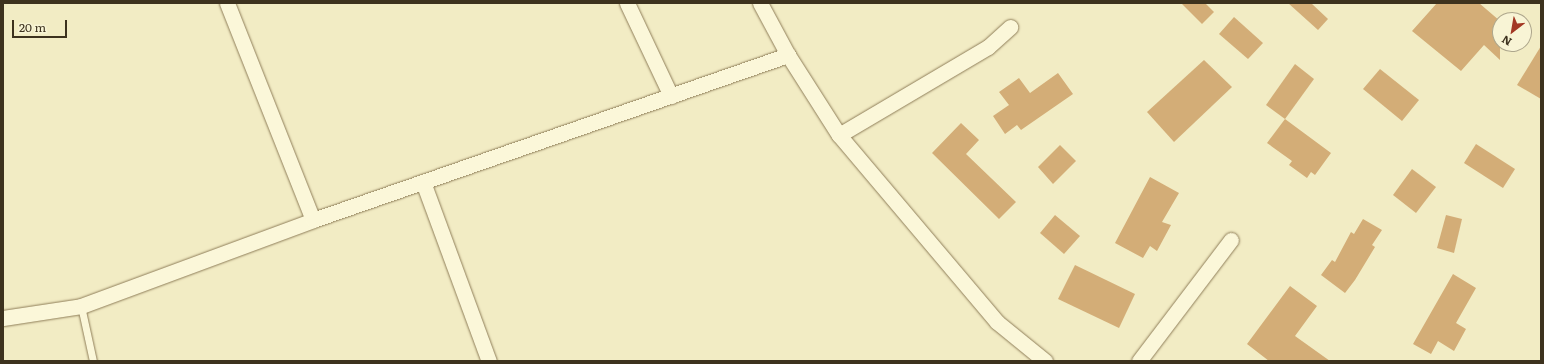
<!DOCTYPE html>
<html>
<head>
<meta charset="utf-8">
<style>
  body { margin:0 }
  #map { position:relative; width:1544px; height:364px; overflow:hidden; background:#f2ecc4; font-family:Literata,serif }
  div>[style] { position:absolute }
  .building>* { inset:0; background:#d3ad77 }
  .roads { filter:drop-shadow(0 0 1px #8f7e59) drop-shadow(0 0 1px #8f7e59) }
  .lane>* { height:7px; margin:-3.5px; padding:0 3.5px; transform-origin:3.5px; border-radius:3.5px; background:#fbf7d9 }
  .street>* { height:15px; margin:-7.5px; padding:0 7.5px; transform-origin:7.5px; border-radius:7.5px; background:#fbf7d9 }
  span { translate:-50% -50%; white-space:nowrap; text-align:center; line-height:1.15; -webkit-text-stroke:4px #f8f4d5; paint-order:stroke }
  .frame { position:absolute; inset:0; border:4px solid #3d321e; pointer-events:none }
  .north { position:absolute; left:1492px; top:12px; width:40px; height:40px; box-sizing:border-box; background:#f8f4d5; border:1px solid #ada68c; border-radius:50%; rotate:211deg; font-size:11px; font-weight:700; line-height:16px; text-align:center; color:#3d321e }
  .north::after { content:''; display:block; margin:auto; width:14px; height:18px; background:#a33824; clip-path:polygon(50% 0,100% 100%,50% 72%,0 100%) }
  .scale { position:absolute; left:12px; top:20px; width:55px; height:18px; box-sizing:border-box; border:2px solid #3d321e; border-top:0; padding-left:5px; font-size:12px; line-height:14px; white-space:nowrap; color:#3d321e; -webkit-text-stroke:3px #f8f4d5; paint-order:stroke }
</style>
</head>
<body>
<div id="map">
  <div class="building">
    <i style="clip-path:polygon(1181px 3px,1205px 3px,1214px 12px,1202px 24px)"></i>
    <i style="clip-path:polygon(1288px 3px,1311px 3px,1328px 19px,1318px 30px)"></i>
    <i style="clip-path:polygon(1437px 3px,1479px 3px,1500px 21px,1500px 60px,1484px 45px,1461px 71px,1412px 31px)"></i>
    <i style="clip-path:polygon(1234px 17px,1263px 43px,1248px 59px,1219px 34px)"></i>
    <i style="clip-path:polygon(1541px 46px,1541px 99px,1517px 85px)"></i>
    <i style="clip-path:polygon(1204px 60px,1232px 87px,1174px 142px,1147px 112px)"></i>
    <i style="clip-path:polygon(1295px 64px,1314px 79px,1285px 119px,1266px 105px)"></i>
    <i style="clip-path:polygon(1380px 69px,1419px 100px,1402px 121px,1363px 89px)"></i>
    <i style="clip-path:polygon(1058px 73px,1073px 94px,1021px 130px,1017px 125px,1005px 134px,993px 116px,1009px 105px,999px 92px,1019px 78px,1030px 93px)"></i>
    <i style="clip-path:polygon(1285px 119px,1331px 153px,1315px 175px,1311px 172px,1307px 178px,1289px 165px,1292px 161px,1267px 143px)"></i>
    <i style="clip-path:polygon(961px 123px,979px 140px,966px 154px,1016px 202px,999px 219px,932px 153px)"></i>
    <i style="clip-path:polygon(1476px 144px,1515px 169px,1503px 188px,1464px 163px)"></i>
    <i style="clip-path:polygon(1060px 145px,1076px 161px,1053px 184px,1038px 167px)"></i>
    <i style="clip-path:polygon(1412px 169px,1436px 187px,1416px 213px,1393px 195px)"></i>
    <i style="clip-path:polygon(1150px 177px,1179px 193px,1162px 222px,1171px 225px,1157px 251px,1150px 246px,1143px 258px,1115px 243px)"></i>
    <i style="clip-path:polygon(1055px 215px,1080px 236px,1064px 254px,1040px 233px)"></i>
    <i style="clip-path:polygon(1446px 215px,1462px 219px,1454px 253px,1437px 248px)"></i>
    <i style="clip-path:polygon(1363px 219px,1382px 230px,1372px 245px,1375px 247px,1355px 280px,1345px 293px,1321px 275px,1332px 260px,1335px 262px,1351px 232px,1354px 234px)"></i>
    <i style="clip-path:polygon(1075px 265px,1135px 294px,1119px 328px,1058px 299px)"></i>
    <i style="clip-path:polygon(1453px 274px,1476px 288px,1456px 323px,1466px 329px,1454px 351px,1438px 341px,1431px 354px,1413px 344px)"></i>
    <i style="clip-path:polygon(1290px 286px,1317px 306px,1295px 336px,1330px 361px,1269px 361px,1247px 344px)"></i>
  </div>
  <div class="roads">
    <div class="lane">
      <i style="left:81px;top:306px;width:56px;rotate:77.7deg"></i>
    </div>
    <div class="street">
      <i style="left:227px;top:3px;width:233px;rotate:68.4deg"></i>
      <i style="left:627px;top:3px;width:103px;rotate:64.7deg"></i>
      <i style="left:760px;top:3px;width:59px;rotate:61.7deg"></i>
      <i style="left:788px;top:55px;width:95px;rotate:57.5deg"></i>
      <i style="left:839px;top:135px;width:245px;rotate:49.8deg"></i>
      <i style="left:997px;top:322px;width:62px;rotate:39.1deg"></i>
      <i style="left:839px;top:135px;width:173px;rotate:-30.6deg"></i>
      <i style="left:988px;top:47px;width:30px;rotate:-42deg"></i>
      <i style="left:423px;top:182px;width:191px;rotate:69.8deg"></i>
      <i style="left:3px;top:318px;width:79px;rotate:-8.7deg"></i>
      <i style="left:81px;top:306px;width:247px;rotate:-20.3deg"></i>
      <i style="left:313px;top:220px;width:503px;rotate:-19.16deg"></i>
      <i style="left:1139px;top:361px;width:152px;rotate:-52.8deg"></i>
    </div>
  </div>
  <div class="frame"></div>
  <div class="north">N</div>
  <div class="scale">20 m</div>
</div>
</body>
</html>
